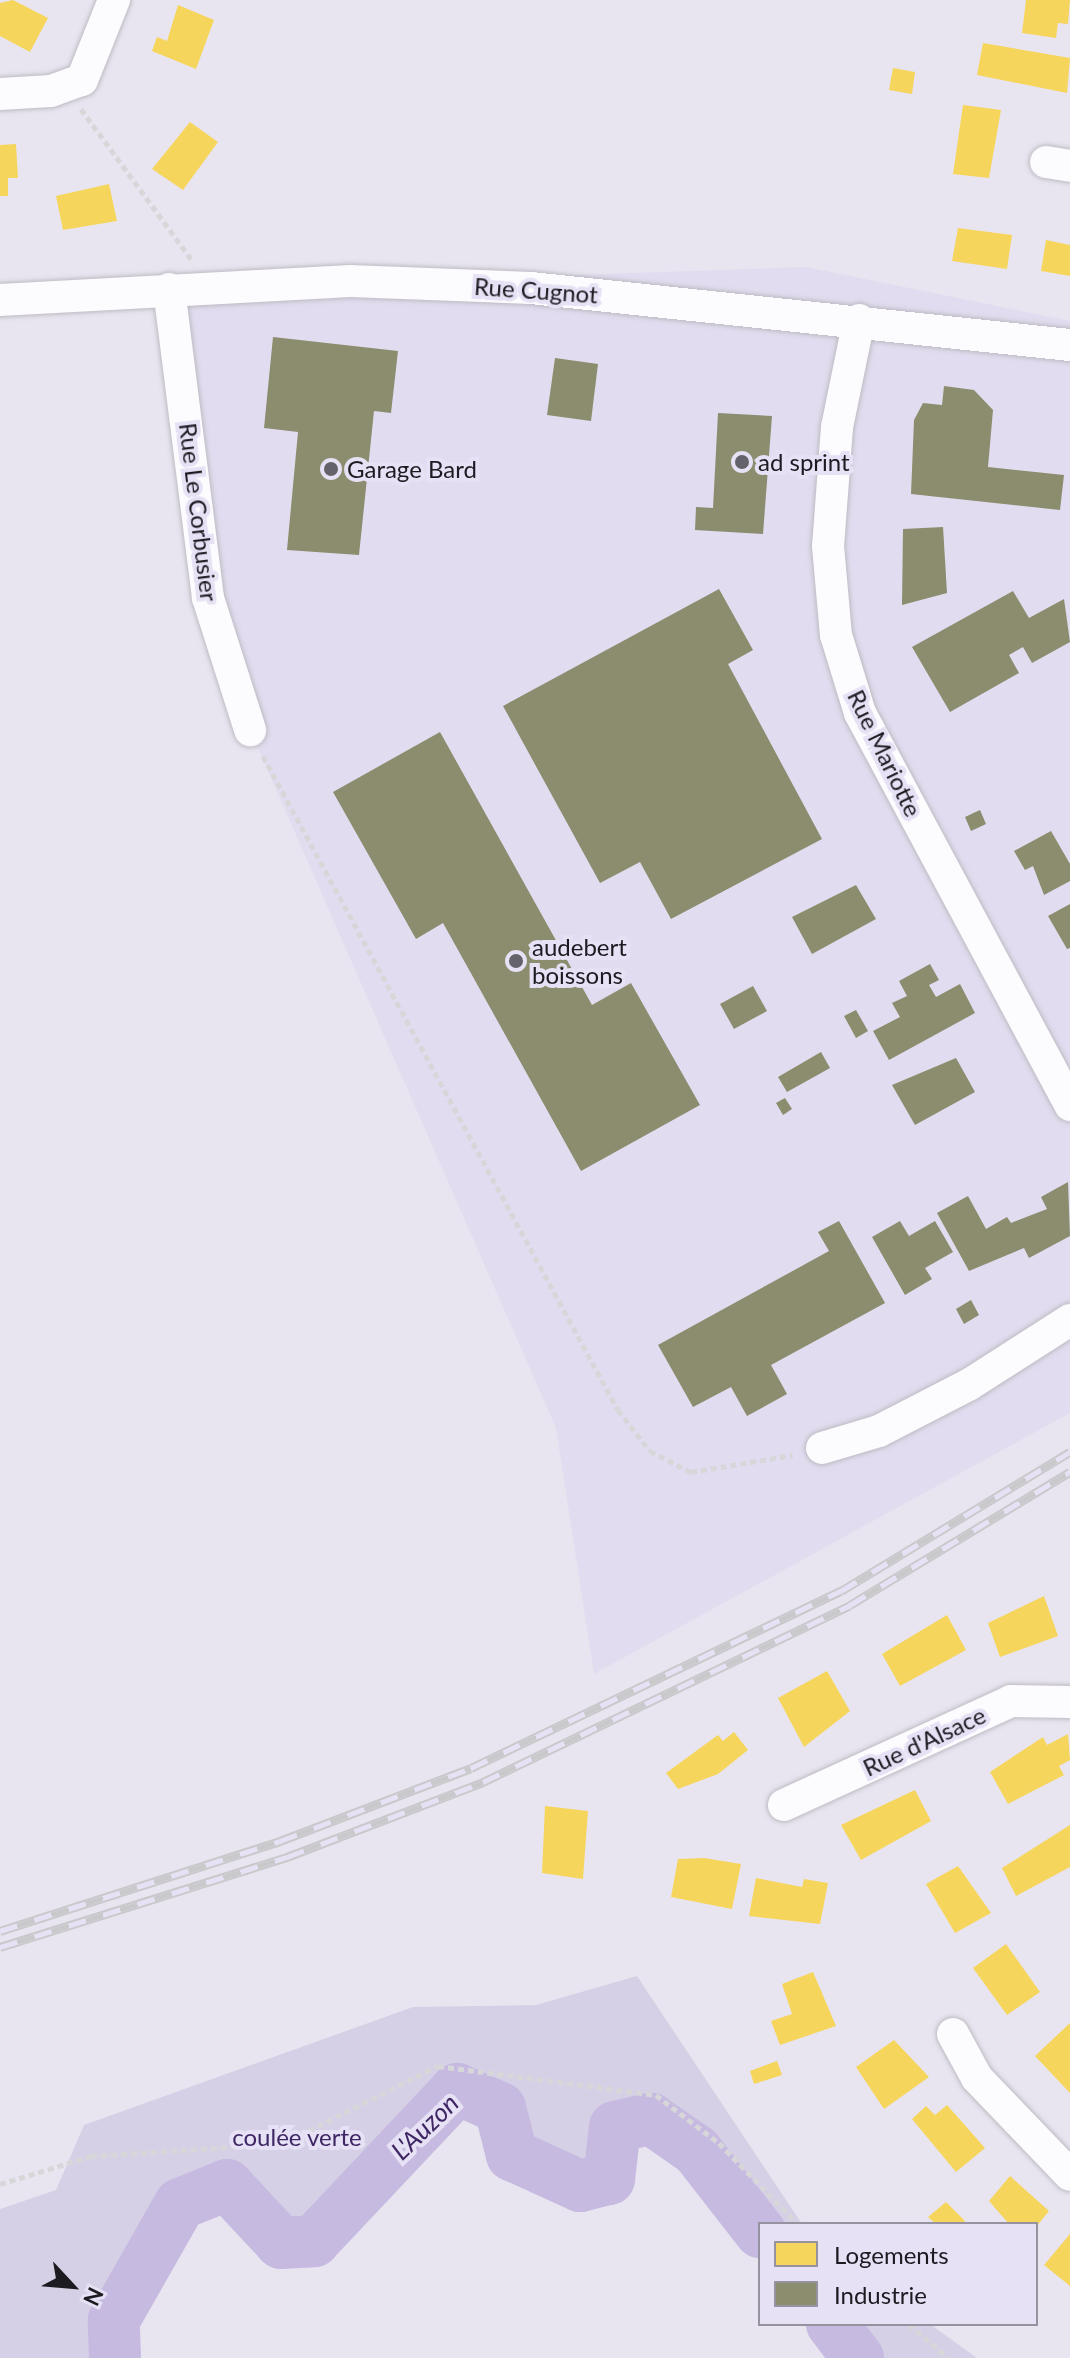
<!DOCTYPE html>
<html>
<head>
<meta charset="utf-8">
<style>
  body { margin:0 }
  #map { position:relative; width:1070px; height:2358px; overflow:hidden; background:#e8e5f0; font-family:Lato,sans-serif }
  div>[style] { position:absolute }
  .built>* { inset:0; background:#e1dcef }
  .green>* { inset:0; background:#d6d0e6 }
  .homes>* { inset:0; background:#f6d55c }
  .industry>* { inset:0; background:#8c8c6e }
  .river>* { height:52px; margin:-26px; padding:0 26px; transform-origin:26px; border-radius:26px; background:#c6bae1 }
  .path>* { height:5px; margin-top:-2.5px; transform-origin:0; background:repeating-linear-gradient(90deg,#d7d6d9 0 6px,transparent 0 10px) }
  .roads { filter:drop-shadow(0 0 2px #bebbc3) drop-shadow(0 0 2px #bebbc3) }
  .minor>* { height:32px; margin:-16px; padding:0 16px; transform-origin:16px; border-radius:16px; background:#fcfbfd }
  .rail>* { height:9px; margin-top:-4.5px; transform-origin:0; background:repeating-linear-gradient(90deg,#e6e1f4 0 18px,#c9c8cb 0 36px); box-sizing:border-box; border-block:2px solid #c9c8cb }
  .dots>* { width:22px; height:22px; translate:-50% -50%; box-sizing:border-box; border:4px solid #e6e1f4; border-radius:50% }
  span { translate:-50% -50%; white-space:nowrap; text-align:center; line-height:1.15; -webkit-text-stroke:8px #e6e1f4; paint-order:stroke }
  .street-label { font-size:24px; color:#1d1b22 }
  .poi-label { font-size:24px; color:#1d1b22 }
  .left { translate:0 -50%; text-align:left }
  .park-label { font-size:24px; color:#3f2765 }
  .water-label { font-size:26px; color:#3f2765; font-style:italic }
  .legend { position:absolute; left:758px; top:2222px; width:280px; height:104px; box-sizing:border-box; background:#e6e1f4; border:2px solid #9692a0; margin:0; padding:10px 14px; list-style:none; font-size:24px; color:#1d1b22 }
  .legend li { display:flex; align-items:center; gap:16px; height:40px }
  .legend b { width:40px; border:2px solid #9692a0 }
  .north { position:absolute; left:32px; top:2246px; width:80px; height:80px; -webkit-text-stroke:6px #e6e1f4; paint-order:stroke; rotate:116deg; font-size:22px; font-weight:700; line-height:32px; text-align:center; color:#1d1b22 }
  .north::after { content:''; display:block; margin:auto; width:28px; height:36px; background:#1d1b22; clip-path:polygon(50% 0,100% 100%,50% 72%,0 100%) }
</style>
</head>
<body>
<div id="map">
  <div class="built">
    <i style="clip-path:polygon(806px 267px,1070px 321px,1070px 1413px,594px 1674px,556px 1428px,250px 730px,188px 543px,169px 289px)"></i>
  </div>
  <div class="green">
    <i style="clip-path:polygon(637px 1976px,802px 2224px,760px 2224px,760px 2232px,697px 2151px,651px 2119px,615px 2127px,609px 2179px,580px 2186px,512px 2155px,500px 2108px,457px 2089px,314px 2241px,281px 2243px,227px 2185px,180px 2204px,114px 2320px,115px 2358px,0 2358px,0 2209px,56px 2190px,84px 2125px,413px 2007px,536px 2005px)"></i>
    <i style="clip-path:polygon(832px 2324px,930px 2324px,977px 2358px,858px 2358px)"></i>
  </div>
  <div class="homes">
    <i style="clip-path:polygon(13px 0,48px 18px,30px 52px,0 36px,0 3px)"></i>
    <i style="clip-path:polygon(1026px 0,1070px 0,1068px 24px,1058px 23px,1056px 38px,1022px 33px)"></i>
    <i style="clip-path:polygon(178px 5px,214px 20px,196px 69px,152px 51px,157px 37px,167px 41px)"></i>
    <i style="clip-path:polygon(983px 43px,1070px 58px,1067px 93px,977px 75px)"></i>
    <i style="clip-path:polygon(893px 68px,915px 72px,912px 94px,889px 90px)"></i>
    <i style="clip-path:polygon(963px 105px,1001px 110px,989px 178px,953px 174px)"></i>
    <i style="clip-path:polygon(190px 122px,218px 142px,183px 190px,152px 169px)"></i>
    <i style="clip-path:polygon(16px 144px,18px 178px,8px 178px,8px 196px,0 196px,0 145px)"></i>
    <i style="clip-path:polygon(109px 184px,117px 221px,63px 230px,56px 196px)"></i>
    <i style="clip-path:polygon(958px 228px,1012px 235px,1007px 269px,952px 261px)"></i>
    <i style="clip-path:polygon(1046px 240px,1070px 245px,1070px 276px,1041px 271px)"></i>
    <i style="clip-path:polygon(1044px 1596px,1058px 1636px,1000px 1657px,988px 1623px)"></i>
    <i style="clip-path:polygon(947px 1615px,966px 1650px,900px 1686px,882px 1654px)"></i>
    <i style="clip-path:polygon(827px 1671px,850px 1711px,804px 1747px,778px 1698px)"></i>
    <i style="clip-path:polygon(734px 1732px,748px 1750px,718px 1774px,678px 1789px,666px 1773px,718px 1735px,723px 1741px)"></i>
    <i style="clip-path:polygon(1068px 1734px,1070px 1760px,1059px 1766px,1064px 1775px,1008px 1804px,990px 1772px,1043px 1737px,1047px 1745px)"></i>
    <i style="clip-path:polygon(915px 1790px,931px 1821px,861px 1860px,841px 1825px)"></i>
    <i style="clip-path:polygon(545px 1806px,588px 1811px,583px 1879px,542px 1873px)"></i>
    <i style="clip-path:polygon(1070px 1825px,1070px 1867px,1016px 1896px,1002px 1868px)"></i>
    <i style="clip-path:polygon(704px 1858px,741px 1864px,732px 1909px,671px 1897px,678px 1859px)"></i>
    <i style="clip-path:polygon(958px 1866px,991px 1913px,955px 1933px,926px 1884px)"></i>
    <i style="clip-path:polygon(756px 1878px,802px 1887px,804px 1879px,828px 1883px,820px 1924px,749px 1916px)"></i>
    <i style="clip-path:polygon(1006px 1944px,1040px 1992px,1007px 2015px,973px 1968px)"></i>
    <i style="clip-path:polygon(813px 1972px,836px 2026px,780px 2045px,771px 2021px,792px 2014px,782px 1984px)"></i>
    <i style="clip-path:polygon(1070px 2023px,1070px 2093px,1035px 2056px)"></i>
    <i style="clip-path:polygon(894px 2040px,929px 2077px,884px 2109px,856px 2067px)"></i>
    <i style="clip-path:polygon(777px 2061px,782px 2075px,754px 2084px,750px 2071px)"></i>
    <i style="clip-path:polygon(947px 2105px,985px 2148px,956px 2172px,912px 2119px,926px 2106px,935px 2115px)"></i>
    <i style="clip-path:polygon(1010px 2176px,1049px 2211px,1036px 2227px,1009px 2224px,989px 2201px)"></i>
    <i style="clip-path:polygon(946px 2202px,965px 2221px,962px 2224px,936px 2224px,928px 2217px)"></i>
    <i style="clip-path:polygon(1070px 2234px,1070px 2286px,1044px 2265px)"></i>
  </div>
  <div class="industry">
    <i style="clip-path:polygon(273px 337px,398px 351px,391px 413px,374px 411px,359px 555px,287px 550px,298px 432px,264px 428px)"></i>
    <i style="clip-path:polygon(555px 358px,598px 364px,591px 421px,547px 415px)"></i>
    <i style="clip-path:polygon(944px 386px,974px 390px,993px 410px,988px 467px,1064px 475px,1060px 510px,911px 494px,914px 420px,923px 403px,942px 405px)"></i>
    <i style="clip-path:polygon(718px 413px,772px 416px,763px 534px,695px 530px,696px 507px,713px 508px)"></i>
    <i style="clip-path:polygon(943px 527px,947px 593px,902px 605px,903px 529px)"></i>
    <i style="clip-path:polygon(719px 589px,753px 650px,728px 664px,822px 839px,671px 919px,640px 862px,600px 883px,503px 706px)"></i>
    <i style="clip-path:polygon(1013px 591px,1029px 618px,1064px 599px,1070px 642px,1032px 663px,1023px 647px,1009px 655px,1019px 673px,950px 712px,912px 647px)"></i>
    <i style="clip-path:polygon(440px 732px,592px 1005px,631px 983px,700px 1105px,581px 1171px,443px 923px,416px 939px,333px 792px)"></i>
    <i style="clip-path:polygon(980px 810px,986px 824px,971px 831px,965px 817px)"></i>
    <i style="clip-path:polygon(1051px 831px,1070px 864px,1070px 881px,1044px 895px,1033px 866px,1025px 870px,1014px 851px)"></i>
    <i style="clip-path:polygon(856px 885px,876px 919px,812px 954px,792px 917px)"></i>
    <i style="clip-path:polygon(1070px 904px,1070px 948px,1067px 949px,1048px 916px)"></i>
    <i style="clip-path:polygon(930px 964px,939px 980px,929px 985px,936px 997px,960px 984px,975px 1013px,889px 1060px,873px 1031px,900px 1017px,892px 1003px,907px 996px,899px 981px)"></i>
    <i style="clip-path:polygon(753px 986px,767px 1011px,734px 1029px,720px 1004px)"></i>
    <i style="clip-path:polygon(856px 1010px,868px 1031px,856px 1038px,844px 1016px)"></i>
    <i style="clip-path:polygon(821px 1052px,830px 1068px,787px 1092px,778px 1077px)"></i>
    <i style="clip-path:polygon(956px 1058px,975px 1092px,915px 1125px,892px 1085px)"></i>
    <i style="clip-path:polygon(785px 1098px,792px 1109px,783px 1115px,776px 1103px)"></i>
    <i style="clip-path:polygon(1068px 1182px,1070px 1236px,1029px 1258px,1024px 1248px,969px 1271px,937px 1213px,968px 1196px,986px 1229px,1007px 1217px,1011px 1223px,1047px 1209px,1041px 1197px)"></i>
    <i style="clip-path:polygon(839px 1221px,885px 1303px,771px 1365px,787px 1394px,747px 1416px,731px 1387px,693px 1407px,658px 1345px,829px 1251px,818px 1232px)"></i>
    <i style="clip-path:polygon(900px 1221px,909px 1236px,935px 1221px,953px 1252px,925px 1268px,932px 1279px,905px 1295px,872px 1237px)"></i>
    <i style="clip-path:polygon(971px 1300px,979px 1315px,964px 1324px,956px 1309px)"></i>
  </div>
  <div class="river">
    <i style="left:832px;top:2324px;width:43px;rotate:52.6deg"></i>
    <i style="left:115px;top:2358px;width:38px;rotate:-92deg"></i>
    <i style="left:114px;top:2320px;width:133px;rotate:-60.4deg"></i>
    <i style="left:180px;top:2204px;width:51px;rotate:-22deg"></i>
    <i style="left:227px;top:2185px;width:79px;rotate:47deg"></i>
    <i style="left:281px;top:2243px;width:33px;rotate:-3deg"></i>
    <i style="left:314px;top:2241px;width:209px;rotate:-46.7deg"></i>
    <i style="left:457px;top:2089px;width:47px;rotate:23.8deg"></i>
    <i style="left:500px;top:2108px;width:49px;rotate:75.7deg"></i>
    <i style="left:512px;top:2155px;width:75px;rotate:24.5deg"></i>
    <i style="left:580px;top:2186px;width:30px;rotate:-14deg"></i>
    <i style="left:609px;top:2179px;width:52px;rotate:-83.4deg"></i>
    <i style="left:615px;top:2127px;width:37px;rotate:-13deg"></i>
    <i style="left:651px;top:2119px;width:56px;rotate:34.8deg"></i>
    <i style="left:697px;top:2151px;width:103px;rotate:52.1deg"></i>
  </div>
  <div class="path">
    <i style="left:81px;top:109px;width:186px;rotate:53.7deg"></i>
    <i style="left:263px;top:756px;width:744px;rotate:61.51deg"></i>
    <i style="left:618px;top:1410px;width:52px;rotate:52deg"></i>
    <i style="left:650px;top:1451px;width:46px;rotate:27.1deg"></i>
    <i style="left:691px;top:1472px;width:103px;rotate:-9.5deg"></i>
    <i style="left:0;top:2184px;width:95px;rotate:-17.1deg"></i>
    <i style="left:91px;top:2156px;width:191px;rotate:-3.6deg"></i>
    <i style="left:282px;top:2144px;width:174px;rotate:-26.6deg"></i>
    <i style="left:438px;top:2066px;width:220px;rotate:7.6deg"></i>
    <i style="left:656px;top:2095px;width:79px;rotate:37.3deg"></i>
    <i style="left:719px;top:2143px;width:113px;rotate:45.7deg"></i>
    <i style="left:909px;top:2324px;width:52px;rotate:41.1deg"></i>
  </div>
  <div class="roads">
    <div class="minor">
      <i style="left:0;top:94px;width:51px;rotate:-3.4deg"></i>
      <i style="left:51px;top:91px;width:33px;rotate:-20deg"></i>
      <i style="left:82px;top:80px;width:86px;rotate:-68.2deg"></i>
      <i style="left:1046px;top:162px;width:24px;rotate:9deg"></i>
      <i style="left:169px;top:289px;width:311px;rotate:82.8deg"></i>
      <i style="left:208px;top:598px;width:139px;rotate:72.3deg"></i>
      <i style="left:0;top:300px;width:351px;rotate:-3.1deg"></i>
      <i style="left:350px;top:281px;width:181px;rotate:2.2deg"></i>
      <i style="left:531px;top:288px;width:542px;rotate:6.04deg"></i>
      <i style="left:859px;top:320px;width:109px;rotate:101.6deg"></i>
      <i style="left:837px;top:427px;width:119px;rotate:94.3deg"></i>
      <i style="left:828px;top:546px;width:89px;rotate:84.9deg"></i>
      <i style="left:836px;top:635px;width:82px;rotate:72.9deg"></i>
      <i style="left:860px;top:713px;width:445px;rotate:61.8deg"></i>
      <i style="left:822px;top:1448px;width:59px;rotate:-16.6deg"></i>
      <i style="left:879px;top:1431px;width:102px;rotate:-27.3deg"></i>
      <i style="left:970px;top:1384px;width:119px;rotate:-32.6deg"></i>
      <i style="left:784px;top:1805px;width:250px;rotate:-24.6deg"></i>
      <i style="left:1011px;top:1701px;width:59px;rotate:1deg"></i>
      <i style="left:953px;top:2034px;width:50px;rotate:61.4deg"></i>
      <i style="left:977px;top:2078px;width:134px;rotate:46.2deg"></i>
    </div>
  </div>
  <div class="rail">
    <i style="left:0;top:1931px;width:294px;rotate:-17.8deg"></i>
    <i style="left:280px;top:1841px;width:204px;rotate:-20.9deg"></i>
    <i style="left:471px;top:1768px;width:410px;rotate:-25.6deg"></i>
    <i style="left:841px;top:1591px;width:268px;rotate:-31.3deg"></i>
    <i style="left:0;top:1947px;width:301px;rotate:-17.4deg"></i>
    <i style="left:287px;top:1857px;width:210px;rotate:-20.9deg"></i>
    <i style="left:483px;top:1782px;width:407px;rotate:-25.7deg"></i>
    <i style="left:850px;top:1605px;width:257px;rotate:-31.2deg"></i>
  </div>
  <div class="dots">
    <i style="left:742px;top:462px;background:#64626a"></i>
    <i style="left:331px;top:469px;background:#64626a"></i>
    <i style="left:516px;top:961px;background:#64626a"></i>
  </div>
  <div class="street-label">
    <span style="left:536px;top:290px;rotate:4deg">Rue Cugnot</span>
    <span style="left:199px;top:512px;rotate:83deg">Rue Le Corbusier</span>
    <span style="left:885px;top:753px;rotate:64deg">Rue Mariotte</span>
    <span style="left:924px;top:1741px;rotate:-25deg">Rue d'Alsace</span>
  </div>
  <div class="poi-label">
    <span class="left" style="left:758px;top:462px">ad sprint</span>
    <span class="left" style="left:347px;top:469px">Garage Bard</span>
    <span class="left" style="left:532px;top:961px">audebert<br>boissons</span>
  </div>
  <div class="park-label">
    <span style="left:297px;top:2137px">coulée verte</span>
  </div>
  <div class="water-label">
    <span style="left:425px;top:2127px;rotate:-44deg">L'Auzon</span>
  </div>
  <ul class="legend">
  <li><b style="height:22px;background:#f6d55c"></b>Logements</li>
  <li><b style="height:22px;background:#8c8c6e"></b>Industrie</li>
  </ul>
  <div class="north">N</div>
</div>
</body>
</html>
